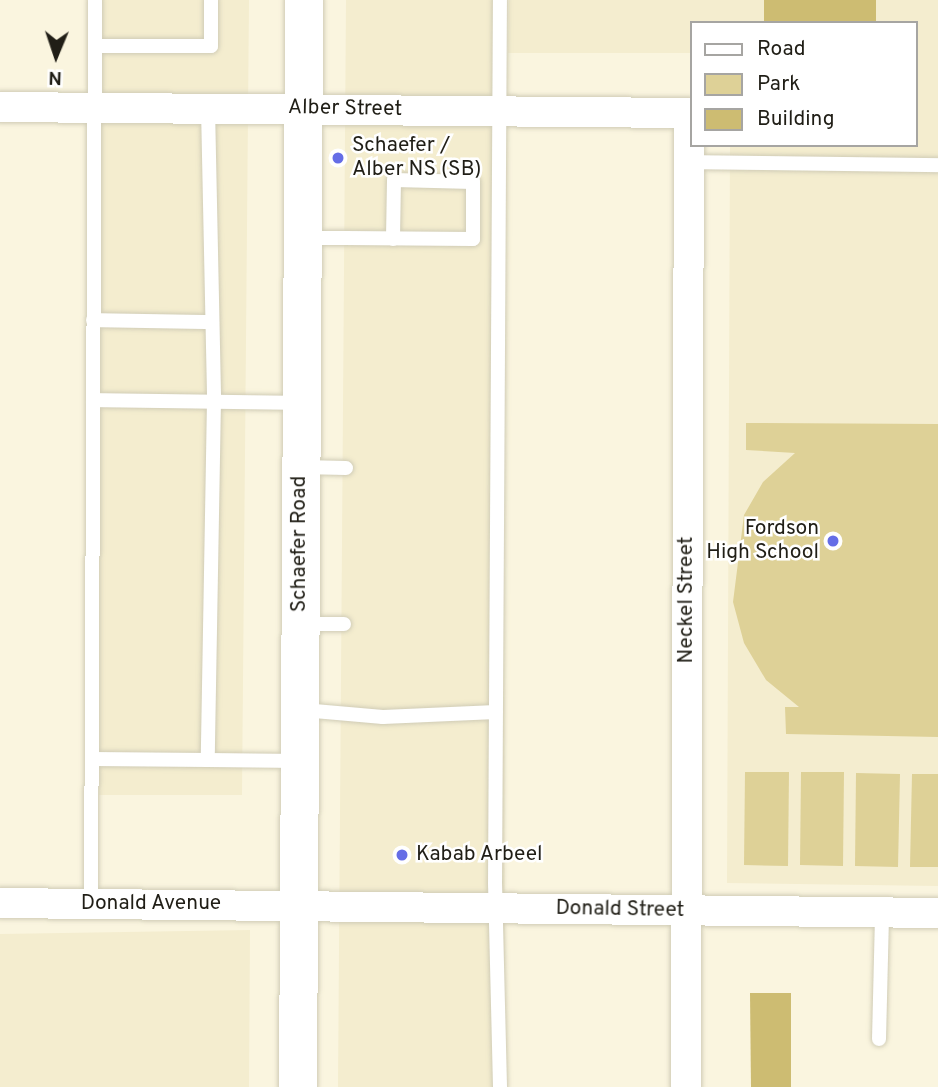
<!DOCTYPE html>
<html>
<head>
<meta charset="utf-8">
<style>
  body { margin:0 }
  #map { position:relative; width:938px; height:1087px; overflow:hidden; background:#faf5df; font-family:Overpass,sans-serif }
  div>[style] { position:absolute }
  .built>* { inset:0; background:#f4edcf }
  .green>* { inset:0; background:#ded197 }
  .building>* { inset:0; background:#cdbc72 }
  .roads { filter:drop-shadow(0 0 2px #d0ccb6) drop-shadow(0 0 2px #d0ccb6) }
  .service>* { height:14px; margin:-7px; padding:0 7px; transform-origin:7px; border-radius:7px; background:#fff }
  .minor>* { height:30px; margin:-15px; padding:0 15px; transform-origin:15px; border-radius:15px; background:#fff }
  .secondary>* { height:38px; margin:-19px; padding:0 19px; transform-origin:19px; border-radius:19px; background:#fff }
  .dots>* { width:19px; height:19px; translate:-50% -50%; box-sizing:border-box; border:4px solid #fff; border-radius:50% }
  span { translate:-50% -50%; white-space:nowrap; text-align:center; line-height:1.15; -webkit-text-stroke:5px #fff; paint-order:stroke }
  .street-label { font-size:21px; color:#201e16 }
  .poi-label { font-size:21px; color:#201e16 }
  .left { translate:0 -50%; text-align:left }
  .right { translate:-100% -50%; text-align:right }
  .legend { position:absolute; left:690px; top:21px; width:228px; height:126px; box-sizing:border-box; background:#fff; border:2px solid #a6a5a2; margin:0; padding:9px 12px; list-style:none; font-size:21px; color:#201e16 }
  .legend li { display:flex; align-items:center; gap:14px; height:35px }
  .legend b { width:35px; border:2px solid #a6a5a2 }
  .north { position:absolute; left:21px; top:21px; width:70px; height:70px; -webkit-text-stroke:5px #fff; paint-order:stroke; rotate:182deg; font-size:19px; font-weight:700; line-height:28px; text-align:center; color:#201e16 }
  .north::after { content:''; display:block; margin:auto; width:24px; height:32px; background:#201e16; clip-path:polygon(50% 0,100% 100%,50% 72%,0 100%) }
</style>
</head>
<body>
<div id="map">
  <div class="built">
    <i style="clip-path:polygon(98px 0,249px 0,242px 795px,99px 795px)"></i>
    <i style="clip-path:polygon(346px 0,503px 0,505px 1087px,338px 1087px)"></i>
    <i style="clip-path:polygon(509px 0,938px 0,938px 886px,727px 883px,730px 145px,915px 145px,915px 23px,691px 23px,691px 53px,508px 53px)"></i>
    <i style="clip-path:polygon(250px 930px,249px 1087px,0 1087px,0 934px)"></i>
  </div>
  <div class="green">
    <i style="clip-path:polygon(746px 423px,938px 424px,938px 737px,786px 734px,785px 707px,799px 707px,766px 680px,744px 643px,733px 602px,744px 515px,763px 482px,795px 453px,746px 450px)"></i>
    <i style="clip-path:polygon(745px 772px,789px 772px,788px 866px,744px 865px)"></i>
    <i style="clip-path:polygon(801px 772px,844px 772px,843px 866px,800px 865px)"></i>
    <i style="clip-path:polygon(856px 773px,900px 774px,898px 867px,855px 866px)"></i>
    <i style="clip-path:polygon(912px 774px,938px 774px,938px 867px,910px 867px)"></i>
  </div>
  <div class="building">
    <i style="clip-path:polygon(764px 0,876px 0,876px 23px,764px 23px)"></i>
    <i style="clip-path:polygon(750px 993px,791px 993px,791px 1087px,751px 1087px)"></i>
  </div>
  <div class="roads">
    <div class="service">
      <i style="left:95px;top:46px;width:116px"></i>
      <i style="left:211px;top:46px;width:46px;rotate:-90deg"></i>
      <i style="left:208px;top:108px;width:292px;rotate:88.8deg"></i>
      <i style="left:214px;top:400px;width:360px;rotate:91deg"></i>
      <i style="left:208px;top:760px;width:92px;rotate:0.6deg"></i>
      <i style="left:689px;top:162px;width:249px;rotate:0.7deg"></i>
      <i style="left:304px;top:238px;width:41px"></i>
      <i style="left:345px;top:238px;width:128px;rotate:0.4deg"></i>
      <i style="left:473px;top:239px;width:57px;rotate:-90deg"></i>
      <i style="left:473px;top:182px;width:79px;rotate:-178.5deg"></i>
      <i style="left:394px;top:180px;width:59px;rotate:91deg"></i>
      <i style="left:93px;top:320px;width:119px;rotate:1deg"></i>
      <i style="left:93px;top:400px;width:207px;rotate:0.8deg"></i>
      <i style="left:301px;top:467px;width:45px;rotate:1.3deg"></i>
      <i style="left:301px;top:624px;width:43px"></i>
      <i style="left:303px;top:710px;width:80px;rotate:5deg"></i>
      <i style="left:383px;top:717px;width:113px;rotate:-2.5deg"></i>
      <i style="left:92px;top:759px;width:116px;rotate:0.5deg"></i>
      <i style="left:91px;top:904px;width:904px;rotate:-89.75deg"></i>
      <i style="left:879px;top:1039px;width:126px;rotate:-88.6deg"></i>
      <i style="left:500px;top:1087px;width:203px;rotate:-91.4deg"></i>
      <i style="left:495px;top:884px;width:884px;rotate:-89.68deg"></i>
    </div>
    <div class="minor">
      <i style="left:0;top:107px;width:689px;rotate:0.5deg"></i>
      <i style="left:689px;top:113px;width:974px;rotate:90.18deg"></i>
      <i style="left:0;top:903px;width:938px;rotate:0.61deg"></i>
    </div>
    <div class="secondary">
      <i style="left:298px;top:1087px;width:1087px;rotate:-89.68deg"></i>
    </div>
  </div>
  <div class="dots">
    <i style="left:338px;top:158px;background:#656de6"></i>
    <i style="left:833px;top:541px;background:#656de6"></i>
    <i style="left:402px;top:855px;background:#656de6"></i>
  </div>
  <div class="street-label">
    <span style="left:345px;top:109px;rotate:1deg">Alber Street</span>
    <span style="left:300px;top:544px;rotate:-90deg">Schaefer Road</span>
    <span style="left:687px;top:600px;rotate:-90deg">Neckel Street</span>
    <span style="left:151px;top:904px">Donald Avenue</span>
    <span style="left:620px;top:910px;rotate:1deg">Donald Street</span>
  </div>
  <div class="poi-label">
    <span class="left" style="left:352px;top:158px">Schaefer /<br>Alber NS (SB)</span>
    <span class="right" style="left:819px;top:541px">Fordson<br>High School</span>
    <span class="left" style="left:416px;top:855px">Kabab Arbeel</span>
  </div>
  <ul class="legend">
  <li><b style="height:9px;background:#fff"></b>Road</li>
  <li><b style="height:19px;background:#ded197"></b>Park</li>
  <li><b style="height:19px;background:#cdbc72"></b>Building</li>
  </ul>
  <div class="north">N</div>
</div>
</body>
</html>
